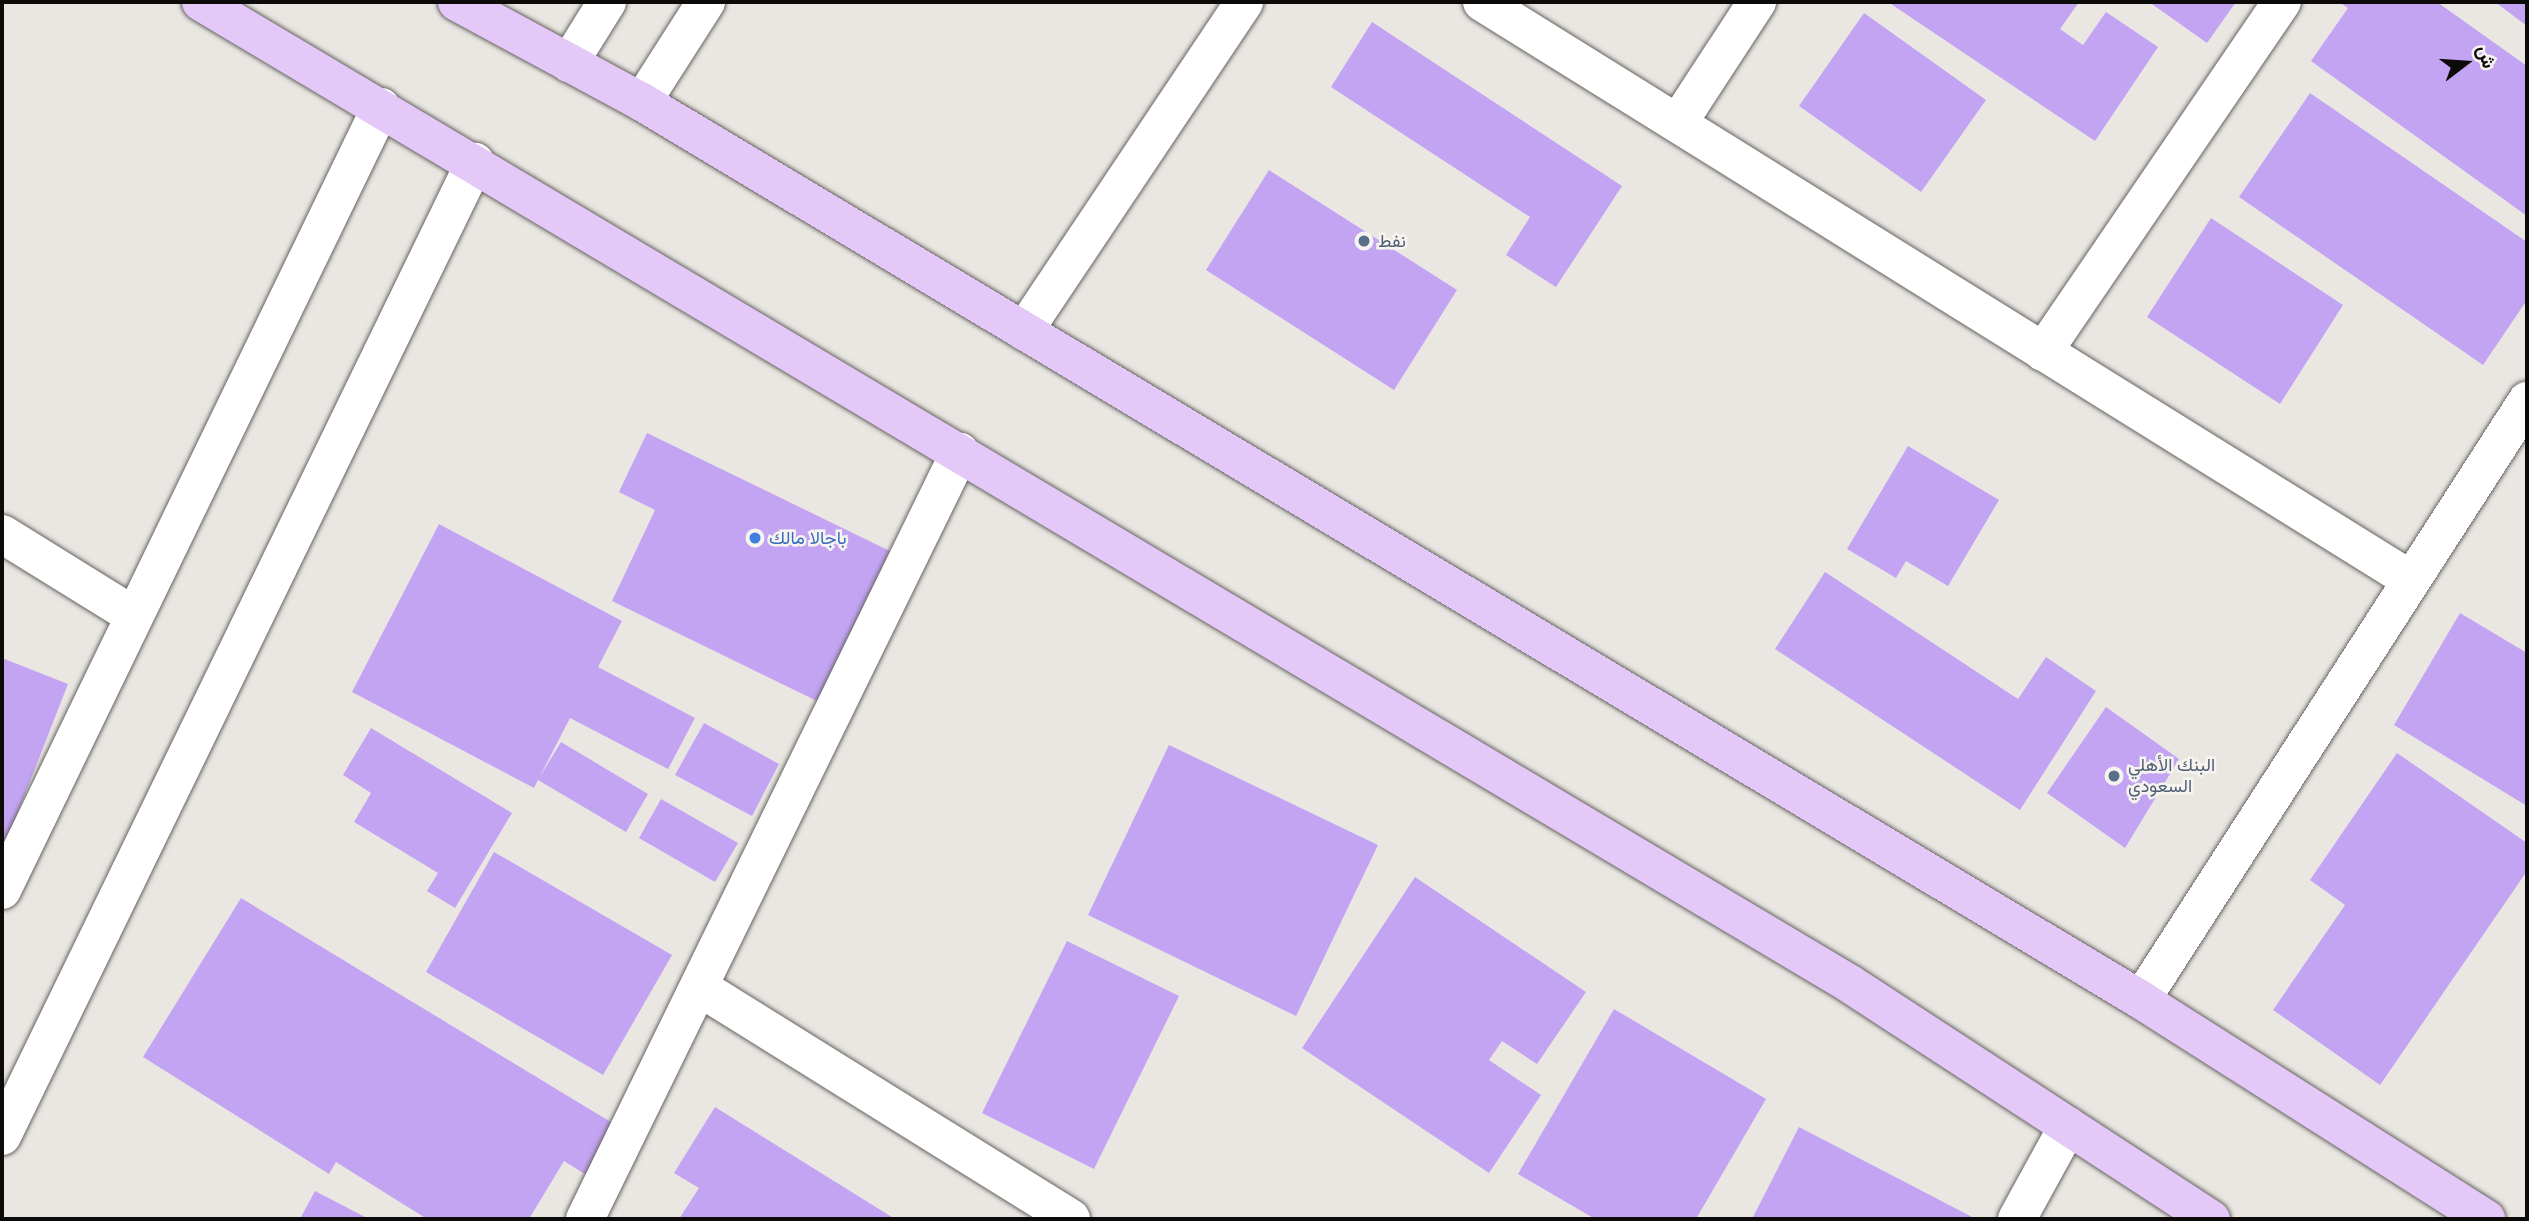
<!DOCTYPE html>
<html>
<head>
<meta charset="utf-8">
<style>
  body { margin:0 }
  #map { position:relative; width:2529px; height:1221px; overflow:hidden; background:#eae7e3; font-family:"DM Sans",Vazirmatn,sans-serif }
  div>[style] { position:absolute }
  .building>* { inset:0; background:#c3a4f3 }
  .roads { filter:drop-shadow(0 0 2px #666461) drop-shadow(0 0 2px #666461) }
  .minor>* { height:38px; margin:-19px; padding:0 19px; transform-origin:19px; border-radius:19px; background:#fff }
  .primary>* { height:38px; margin:-19px; padding:0 19px; transform-origin:19px; border-radius:19px; background:#e4c8f8 }
  .dots>* { width:19px; height:19px; translate:-50% -50%; box-sizing:border-box; border:4px solid #f7f4f0; border-radius:50% }
  span { translate:-50% -50%; white-space:nowrap; text-align:center; line-height:1.15; -webkit-text-stroke:5px #f7f4f0; paint-order:stroke }
  .service-label { font-size:18px; color:#4e5e75 }
  .left { translate:0 -50%; text-align:left }
  .shop-label { font-size:18px; color:#366cbe }
  .frame { position:absolute; inset:0; border:4px solid #0c0b0a; pointer-events:none }
  .north { position:absolute; left:2431px; top:28px; width:70px; height:70px; -webkit-text-stroke:5px #f7f4f0; paint-order:stroke; rotate:73deg; font-size:19px; font-weight:700; line-height:28px; text-align:center; color:#0c0b0a }
  .north::after { content:''; display:block; margin:auto; width:24px; height:32px; background:#0c0b0a; clip-path:polygon(50% 0,100% 100%,50% 72%,0 100%) }
</style>
</head>
<body>
<div id="map">
  <div class="building">
    <i style="clip-path:polygon(1888px 2px,2079px 2px,2060px 29px,2083px 45px,2106px 12px,2158px 47px,2095px 141px)"></i>
    <i style="clip-path:polygon(2149px 2px,2236px 2px,2207px 43px)"></i>
    <i style="clip-path:polygon(2339px 2px,2437px 2px,2527px 66px,2527px 216px,2311px 61px,2348px 8px)"></i>
    <i style="clip-path:polygon(2495px 2px,2527px 2px,2527px 26px)"></i>
    <i style="clip-path:polygon(1864px 13px,1986px 100px,1921px 192px,1799px 106px)"></i>
    <i style="clip-path:polygon(1372px 22px,1622px 186px,1556px 287px,1506px 255px,1530px 217px,1331px 87px)"></i>
    <i style="clip-path:polygon(2310px 93px,2527px 242px,2527px 300px,2483px 365px,2239px 197px)"></i>
    <i style="clip-path:polygon(1269px 170px,1457px 290px,1394px 390px,1206px 270px)"></i>
    <i style="clip-path:polygon(2211px 218px,2343px 305px,2280px 404px,2147px 317px)"></i>
    <i style="clip-path:polygon(647px 433px,892px 552px,819px 702px,612px 601px,655px 510px,619px 492px)"></i>
    <i style="clip-path:polygon(1908px 446px,1999px 500px,1948px 586px,1906px 561px,1896px 578px,1847px 549px)"></i>
    <i style="clip-path:polygon(439px 524px,622px 621px,598px 667px,695px 718px,668px 769px,570px 718px,539px 778px,561px 742px,648px 794px,626px 832px,538px 780px,534px 788px,352px 692px)"></i>
    <i style="clip-path:polygon(1825px 572px,2018px 699px,2046px 657px,2096px 691px,2020px 810px,1775px 649px)"></i>
    <i style="clip-path:polygon(2460px 613px,2527px 653px,2527px 806px,2394px 725px)"></i>
    <i style="clip-path:polygon(2px 658px,68px 684px,2px 853px)"></i>
    <i style="clip-path:polygon(2106px 707px,2179px 759px,2125px 848px,2047px 793px)"></i>
    <i style="clip-path:polygon(704px 723px,779px 764px,752px 816px,675px 775px)"></i>
    <i style="clip-path:polygon(371px 728px,512px 813px,455px 908px,427px 891px,438px 873px,354px 822px,371px 793px,343px 775px)"></i>
    <i style="clip-path:polygon(1169px 745px,1378px 845px,1296px 1016px,1088px 915px)"></i>
    <i style="clip-path:polygon(2397px 753px,2527px 843px,2527px 871px,2380px 1085px,2273px 1010px,2345px 905px,2310px 880px)"></i>
    <i style="clip-path:polygon(661px 799px,738px 843px,715px 882px,639px 838px)"></i>
    <i style="clip-path:polygon(494px 852px,672px 955px,603px 1075px,426px 972px)"></i>
    <i style="clip-path:polygon(1415px 877px,1586px 992px,1537px 1064px,1502px 1041px,1489px 1060px,1541px 1095px,1489px 1173px,1302px 1048px)"></i>
    <i style="clip-path:polygon(241px 898px,619px 1127px,588px 1176px,564px 1161px,529px 1219px,427px 1219px,336px 1162px,329px 1174px,143px 1057px)"></i>
    <i style="clip-path:polygon(1067px 941px,1179px 996px,1094px 1169px,982px 1113px)"></i>
    <i style="clip-path:polygon(1614px 1009px,1766px 1099px,1696px 1219px,1595px 1219px,1518px 1174px)"></i>
    <i style="clip-path:polygon(715px 1107px,895px 1219px,679px 1219px,699px 1188px,674px 1173px)"></i>
    <i style="clip-path:polygon(1799px 1127px,1976px 1219px,1752px 1219px)"></i>
    <i style="clip-path:polygon(315px 1191px,369px 1219px,300px 1219px)"></i>
  </div>
  <div class="roads">
    <div class="minor">
      <i style="left:1482px;top:2px;width:1094px;rotate:31.89deg"></i>
      <i style="left:569px;top:63px;width:72px;rotate:-58.1deg"></i>
      <i style="left:642px;top:102px;width:119px;rotate:-57.4deg"></i>
      <i style="left:1678px;top:123px;width:145px;rotate:-56.9deg"></i>
      <i style="left:1024px;top:331px;width:396px;rotate:-56.2deg"></i>
      <i style="left:2043px;top:352px;width:424px;rotate:-55.7deg"></i>
      <i style="left:2px;top:534px;width:155px;rotate:31.8deg"></i>
      <i style="left:2px;top:890px;width:870px;rotate:-64.17deg"></i>
      <i style="left:699px;top:987px;width:438px;rotate:31.9deg"></i>
      <i style="left:2141px;top:1000px;width:713px;rotate:-57.2deg"></i>
      <i style="left:2px;top:1136px;width:1083px;rotate:-64.1deg"></i>
      <i style="left:585px;top:1219px;width:854px;rotate:-63.95deg"></i>
      <i style="left:2017px;top:1219px;width:106px;rotate:-61.3deg"></i>
    </div>
    <div class="primary">
      <i style="left:201px;top:2px;width:1919px;rotate:30.77deg"></i>
      <i style="left:1850px;top:984px;width:431px;rotate:33.1deg"></i>
      <i style="left:457px;top:2px;width:210px;rotate:28.4deg"></i>
      <i style="left:642px;top:102px;width:1747px;rotate:30.92deg"></i>
      <i style="left:2141px;top:1000px;width:409px;rotate:32.4deg"></i>
    </div>
  </div>
  <div class="dots">
    <i style="left:1364px;top:241px;background:#5c6f8a"></i>
    <i style="left:755px;top:538px;background:#3f7fe0"></i>
    <i style="left:2114px;top:776px;background:#5c6f8a"></i>
  </div>
  <div class="service-label">
    <span class="left" style="left:1378px;top:241px">نفط</span>
    <span class="left" style="left:2128px;top:776px">البنك الأهلي<br>السعودي</span>
  </div>
  <div class="shop-label">
    <span class="left" style="left:769px;top:538px">باجالا مالك</span>
  </div>
  <div class="frame"></div>
  <div class="north">ش</div>
</div>
</body>
</html>
